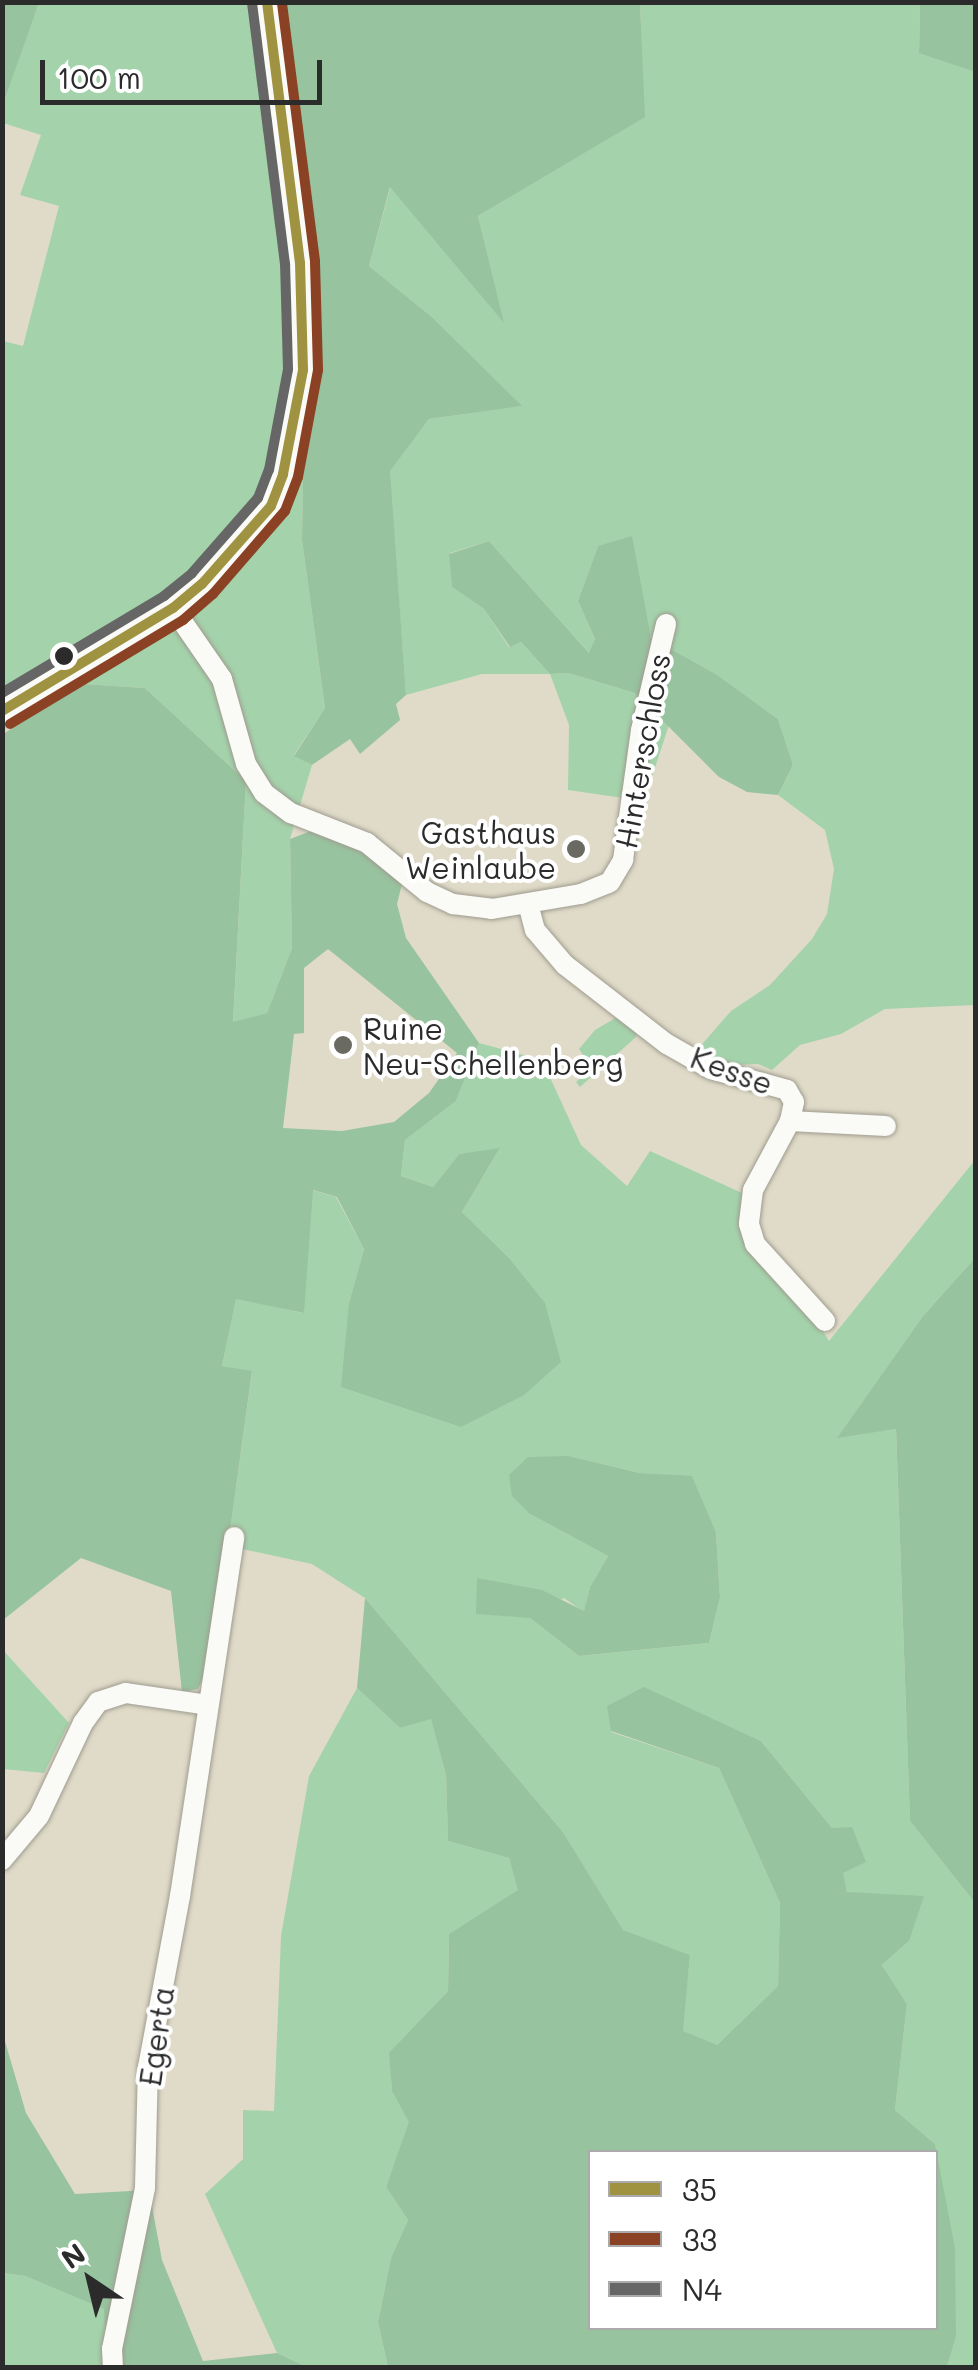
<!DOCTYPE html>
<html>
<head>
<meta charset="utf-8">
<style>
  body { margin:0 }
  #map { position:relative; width:978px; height:2370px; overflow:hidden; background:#e0dbc8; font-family:Mali,sans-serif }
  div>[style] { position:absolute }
  .green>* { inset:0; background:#a4d3ab }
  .forest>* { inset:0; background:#98c39f }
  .roads { filter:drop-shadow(0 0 2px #9f9c90) drop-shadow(0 0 2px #9f9c90) }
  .street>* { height:20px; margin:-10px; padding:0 10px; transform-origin:10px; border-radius:10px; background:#fafaf7 }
  .secondary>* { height:28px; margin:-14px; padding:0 14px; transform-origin:14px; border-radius:14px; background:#fafaf7 }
  .bus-1>* { height:10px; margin:-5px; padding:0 5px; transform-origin:5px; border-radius:5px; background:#9f9241 }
  .bus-2>* { height:10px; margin:-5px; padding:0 5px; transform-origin:5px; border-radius:5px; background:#8b4123 }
  .bus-3>* { height:10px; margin:-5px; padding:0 5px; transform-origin:5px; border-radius:5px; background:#666 }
  .dots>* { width:28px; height:28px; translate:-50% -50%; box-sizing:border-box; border:5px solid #fff; border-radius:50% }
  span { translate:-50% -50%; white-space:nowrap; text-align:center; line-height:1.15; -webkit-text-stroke:8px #fff; paint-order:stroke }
  .street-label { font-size:30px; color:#2b2b2b }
  .poi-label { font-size:30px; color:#2b2b2b }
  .right { translate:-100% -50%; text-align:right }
  .left { translate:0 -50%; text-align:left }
  .frame { position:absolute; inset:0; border:5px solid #2b2b2b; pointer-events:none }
  .legend { position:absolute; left:588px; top:2150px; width:350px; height:180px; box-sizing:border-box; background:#fff; border:2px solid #aaa; margin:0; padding:12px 18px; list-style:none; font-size:30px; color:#2b2b2b }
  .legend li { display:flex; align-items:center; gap:20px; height:50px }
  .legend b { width:50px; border:2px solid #aaa }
  .north { position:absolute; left:40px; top:2230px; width:100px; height:100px; -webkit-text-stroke:8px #fff; paint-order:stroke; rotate:325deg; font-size:28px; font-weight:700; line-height:40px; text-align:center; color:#2b2b2b }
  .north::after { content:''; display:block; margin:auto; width:35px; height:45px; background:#2b2b2b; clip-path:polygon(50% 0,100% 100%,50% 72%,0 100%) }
  .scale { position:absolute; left:40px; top:60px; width:282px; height:45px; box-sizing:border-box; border:5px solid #2b2b2b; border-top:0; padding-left:12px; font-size:30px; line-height:35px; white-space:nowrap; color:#2b2b2b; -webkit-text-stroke:8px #fff; paint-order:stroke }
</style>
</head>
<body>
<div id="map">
  <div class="green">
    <i style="clip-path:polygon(39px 3px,255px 3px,292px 266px,282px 400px,259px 489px,211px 552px,158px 598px,3px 698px,3px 341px,23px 346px,59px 206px,20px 195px,41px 135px,3px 123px,2px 104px)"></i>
    <i style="clip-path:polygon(640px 3px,920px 3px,919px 52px,975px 72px,975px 1005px,885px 1009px,841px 1034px,800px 1045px,772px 1070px,758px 1064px,730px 1065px,697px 1050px,731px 1011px,770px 985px,812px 939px,827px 914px,834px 869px,825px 830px,778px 795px,793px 765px,778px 719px,716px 674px,651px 638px,641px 595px,598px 546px,578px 601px,595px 639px,590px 654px,489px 541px,450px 553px,452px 587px,484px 609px,509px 647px,521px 642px,550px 674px,568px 673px,635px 693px,669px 725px,644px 801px,568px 790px,569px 725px,550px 674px,482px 674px,406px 695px,389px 471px,429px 419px,521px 406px,432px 317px,369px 266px,391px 185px,503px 321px,478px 216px,644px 117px)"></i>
    <i style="clip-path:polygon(304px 432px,302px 540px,325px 708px,294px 755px,312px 765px,290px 839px,292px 948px,267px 1013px,233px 1023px,246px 781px,145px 688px,84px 684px,201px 605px,268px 535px)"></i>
    <i style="clip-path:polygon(617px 1017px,638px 1027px,636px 1037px,580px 1087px,576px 1082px,592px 1067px,579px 1049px,595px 1030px)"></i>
    <i style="clip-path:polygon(evenodd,479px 1043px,542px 1060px,581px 1145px,627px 1186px,650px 1151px,742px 1193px,740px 1229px,755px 1256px,814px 1316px,829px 1341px,975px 1160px,975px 1258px,923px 1316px,838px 1437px,896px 1429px,910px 1821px,975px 1903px,975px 2367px,947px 2367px,956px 2337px,935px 2144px,895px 2110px,907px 2004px,882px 1965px,909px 1941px,847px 1892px,832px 1828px,761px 1741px,644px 1688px,611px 1732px,719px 1768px,780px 1903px,778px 1986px,716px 2046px,682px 2031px,690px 1955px,623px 1931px,563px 1832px,365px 1598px,312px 1564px,228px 1546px,252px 1372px,222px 1366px,236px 1298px,303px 1313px,312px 1190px,336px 1197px,364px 1249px,349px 1303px,508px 1257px,462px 1212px,499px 1150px,459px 1154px,433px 1187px,401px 1176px,405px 1140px,456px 1101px,479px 1043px,569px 1456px,640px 1473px,692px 1477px,716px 1532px,720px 1597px,709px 1643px,579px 1656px,530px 1618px,564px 1598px,584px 1612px,590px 1587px,608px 1556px,530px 1514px,569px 1456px)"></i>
    <i style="clip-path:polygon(3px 1650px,69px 1723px,44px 1773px,3px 1769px)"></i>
    <i style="clip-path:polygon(357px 1688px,400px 1728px,431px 1718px,446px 1775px,448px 1841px,509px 1858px,519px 1890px,449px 1934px,448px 1991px,390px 2053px,392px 2091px,410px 2122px,386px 2187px,408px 2220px,391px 2258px,378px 2322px,388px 2367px,307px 2367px,277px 2353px,205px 2194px,243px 2159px,243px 2110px,274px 2111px,281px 1936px,309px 1776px)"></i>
    <i style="clip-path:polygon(3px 2273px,25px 2276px,105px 2309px,107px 2367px,3px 2368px)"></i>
  </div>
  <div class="forest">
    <i style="clip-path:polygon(3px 2px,39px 3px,3px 104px,2px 3px)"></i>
    <i style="clip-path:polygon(255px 3px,640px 3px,645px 117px,478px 216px,504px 323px,390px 187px,369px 266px,432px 317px,522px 406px,429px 419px,390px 471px,406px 695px,396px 704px,400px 720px,360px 754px,350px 739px,312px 765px,294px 756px,325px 708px,302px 540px,305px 361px)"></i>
    <i style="clip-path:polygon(920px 3px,975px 3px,975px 72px,919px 53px)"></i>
    <i style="clip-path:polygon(632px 536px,651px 638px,716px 674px,778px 719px,793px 765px,778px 795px,747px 792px,719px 777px,635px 693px,568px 673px,550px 674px,521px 642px,510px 647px,484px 609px,452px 587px,449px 554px,489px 541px,589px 653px,595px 639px,578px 601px,598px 546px)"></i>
    <i style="clip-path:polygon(evenodd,84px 684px,145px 688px,246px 781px,233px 1022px,267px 1013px,292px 948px,290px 839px,316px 829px,349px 841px,403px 880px,397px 904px,406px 938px,479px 1043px,456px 1101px,405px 1140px,401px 1176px,433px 1187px,459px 1154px,500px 1148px,462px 1212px,508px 1257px,545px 1303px,561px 1362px,524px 1395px,461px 1427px,341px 1387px,349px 1303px,364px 1249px,337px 1197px,313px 1190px,304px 1313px,236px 1299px,222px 1366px,252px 1371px,228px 1546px,205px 1674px,198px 1689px,182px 1692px,171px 1591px,81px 1558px,3px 1620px,3px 734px,84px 684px,328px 949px,457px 1053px,429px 1093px,394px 1122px,342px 1131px,283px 1128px,294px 1034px,304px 1033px,304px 968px,328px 949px)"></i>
    <i style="clip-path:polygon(975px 1258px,975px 1903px,910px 1821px,896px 1429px,837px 1438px,923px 1316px)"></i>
    <i style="clip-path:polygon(569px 1456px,640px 1473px,692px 1476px,716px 1532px,720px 1597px,709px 1643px,579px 1656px,530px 1618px,476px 1614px,477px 1578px,542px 1590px,584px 1611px,590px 1587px,608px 1556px,530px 1514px,512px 1496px,509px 1475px,528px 1457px)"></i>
    <i style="clip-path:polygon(evenodd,365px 1598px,563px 1832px,623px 1930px,690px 1955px,683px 2031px,717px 2045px,778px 1986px,780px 1903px,719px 1768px,611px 1731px,607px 1706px,644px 1687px,761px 1741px,832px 1828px,852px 1827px,866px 1862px,843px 1873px,847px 1892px,924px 1896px,909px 1941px,882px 1965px,907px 2004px,895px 2110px,935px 2144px,955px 2248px,956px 2337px,947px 2367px,388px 2367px,378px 2322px,391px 2258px,408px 2220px,386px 2187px,409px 2122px,392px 2091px,389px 2053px,448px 1991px,449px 1934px,518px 1890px,509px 1858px,448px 1841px,446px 1775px,431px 1719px,400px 1728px,357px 1688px,365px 1598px,590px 2152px,936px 2152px,936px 2328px,590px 2328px,590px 2152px)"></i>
    <i style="clip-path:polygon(2px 2031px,26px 2113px,75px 2194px,149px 2190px,162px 2260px,203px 2361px,277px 2353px,307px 2367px,107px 2367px,104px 2309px,25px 2276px,3px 2273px)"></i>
  </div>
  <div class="roads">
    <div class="street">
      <i style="left:173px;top:608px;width:86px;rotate:55.4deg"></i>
      <i style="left:222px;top:679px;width:88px;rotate:74.2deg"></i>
      <i style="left:246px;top:764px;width:34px;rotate:58deg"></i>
      <i style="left:264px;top:793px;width:34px;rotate:37deg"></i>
      <i style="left:291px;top:813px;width:82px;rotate:21.5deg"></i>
      <i style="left:367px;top:843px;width:77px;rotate:39.2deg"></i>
      <i style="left:427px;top:892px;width:29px;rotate:25deg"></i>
      <i style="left:453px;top:904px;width:39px;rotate:7deg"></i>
      <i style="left:492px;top:909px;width:90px;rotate:-9.6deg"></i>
      <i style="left:581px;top:894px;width:31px;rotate:-22deg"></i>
      <i style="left:610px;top:882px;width:26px;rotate:-59deg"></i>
      <i style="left:623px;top:860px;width:131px;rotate:-82.1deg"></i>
      <i style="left:641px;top:730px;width:109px;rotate:-76.7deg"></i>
      <i style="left:528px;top:904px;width:27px;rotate:75deg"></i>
      <i style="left:535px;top:930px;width:46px;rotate:49.4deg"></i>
      <i style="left:565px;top:965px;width:129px;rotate:37.8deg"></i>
      <i style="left:667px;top:1044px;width:51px;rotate:29.6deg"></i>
      <i style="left:711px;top:1069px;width:79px;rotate:15.4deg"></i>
      <i style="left:787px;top:1090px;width:14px;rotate:60deg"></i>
      <i style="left:794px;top:1102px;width:19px;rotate:102deg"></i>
      <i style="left:790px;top:1121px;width:78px;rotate:118.2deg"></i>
      <i style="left:753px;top:1190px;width:34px;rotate:97deg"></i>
      <i style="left:749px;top:1224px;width:21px;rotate:73deg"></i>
      <i style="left:755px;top:1244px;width:104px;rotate:47.7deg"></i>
      <i style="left:790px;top:1121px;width:96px;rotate:3deg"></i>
      <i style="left:2px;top:1860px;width:57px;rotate:-49.9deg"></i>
      <i style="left:39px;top:1816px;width:103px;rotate:-64.7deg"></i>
      <i style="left:83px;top:1723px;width:26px;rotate:-54deg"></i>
      <i style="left:98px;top:1702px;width:29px;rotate:-18deg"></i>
      <i style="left:126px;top:1693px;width:83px;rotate:8.3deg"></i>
      <i style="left:113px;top:2368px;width:19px;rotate:-93deg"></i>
      <i style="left:112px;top:2349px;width:164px;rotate:-78.4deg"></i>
      <i style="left:145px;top:2188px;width:121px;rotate:-88.6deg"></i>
      <i style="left:148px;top:2067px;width:174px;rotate:-79.4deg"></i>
      <i style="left:180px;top:1896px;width:363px;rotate:-81.4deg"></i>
    </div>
    <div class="secondary">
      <i style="left:2px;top:711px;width:200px;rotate:-31.1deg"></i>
      <i style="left:173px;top:608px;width:38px;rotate:-40deg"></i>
      <i style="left:202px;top:584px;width:104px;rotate:-48.5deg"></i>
      <i style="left:271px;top:506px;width:34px;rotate:-69deg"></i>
      <i style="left:283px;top:474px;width:106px;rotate:-79.1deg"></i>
      <i style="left:303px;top:370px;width:107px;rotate:-91.6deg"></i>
      <i style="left:300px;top:263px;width:263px;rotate:-97.2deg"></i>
    </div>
  </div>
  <div class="bus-1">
    <i style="left:2px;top:711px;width:200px;rotate:-31.1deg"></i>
    <i style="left:173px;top:608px;width:38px;rotate:-40deg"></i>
    <i style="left:202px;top:584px;width:104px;rotate:-48.5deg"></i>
    <i style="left:271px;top:506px;width:34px;rotate:-69deg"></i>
    <i style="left:283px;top:474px;width:106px;rotate:-79.1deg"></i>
    <i style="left:303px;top:370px;width:107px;rotate:-91.6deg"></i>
    <i style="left:300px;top:263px;width:263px;rotate:-97.2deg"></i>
  </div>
  <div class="bus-2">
    <i style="left:10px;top:724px;width:202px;rotate:-31deg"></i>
    <i style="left:183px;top:620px;width:40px;rotate:-41deg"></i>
    <i style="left:213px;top:594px;width:110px;rotate:-49.1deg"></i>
    <i style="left:285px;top:511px;width:36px;rotate:-69deg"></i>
    <i style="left:298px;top:477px;width:109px;rotate:-79.4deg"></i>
    <i style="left:318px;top:370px;width:109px;rotate:-91.6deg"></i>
    <i style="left:315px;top:261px;width:261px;rotate:-97.3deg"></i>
  </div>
  <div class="bus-3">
    <i style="left:2px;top:693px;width:189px;rotate:-30.9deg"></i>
    <i style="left:164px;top:596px;width:36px;rotate:-39deg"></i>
    <i style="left:192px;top:573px;width:100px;rotate:-48.7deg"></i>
    <i style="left:258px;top:498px;width:30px;rotate:-69deg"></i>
    <i style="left:269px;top:470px;width:103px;rotate:-79.3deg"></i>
    <i style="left:288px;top:369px;width:105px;rotate:-91.6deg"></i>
    <i style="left:285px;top:264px;width:262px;rotate:-97.2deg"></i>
  </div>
  <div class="dots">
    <i style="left:64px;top:656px;background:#2b2b2b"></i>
    <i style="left:576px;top:849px;background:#6a6962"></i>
    <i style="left:343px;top:1045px;background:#6a6962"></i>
  </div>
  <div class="street-label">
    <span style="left:642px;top:751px;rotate:-80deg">Hinterschloss</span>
    <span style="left:732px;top:1070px;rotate:20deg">Kesse</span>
    <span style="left:156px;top:2036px;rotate:-82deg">Egerta</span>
  </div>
  <div class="poi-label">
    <span class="right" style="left:556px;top:849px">Gasthaus<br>Weinlaube</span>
    <span class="left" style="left:363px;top:1045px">Ruine<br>Neu-Schellenberg</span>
  </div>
  <div class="frame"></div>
  <ul class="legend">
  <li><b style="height:12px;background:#9f9241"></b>35</li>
  <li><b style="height:12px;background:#8b4123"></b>33</li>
  <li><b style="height:12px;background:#666"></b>N4</li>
  </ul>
  <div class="north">N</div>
  <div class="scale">100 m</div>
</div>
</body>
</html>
